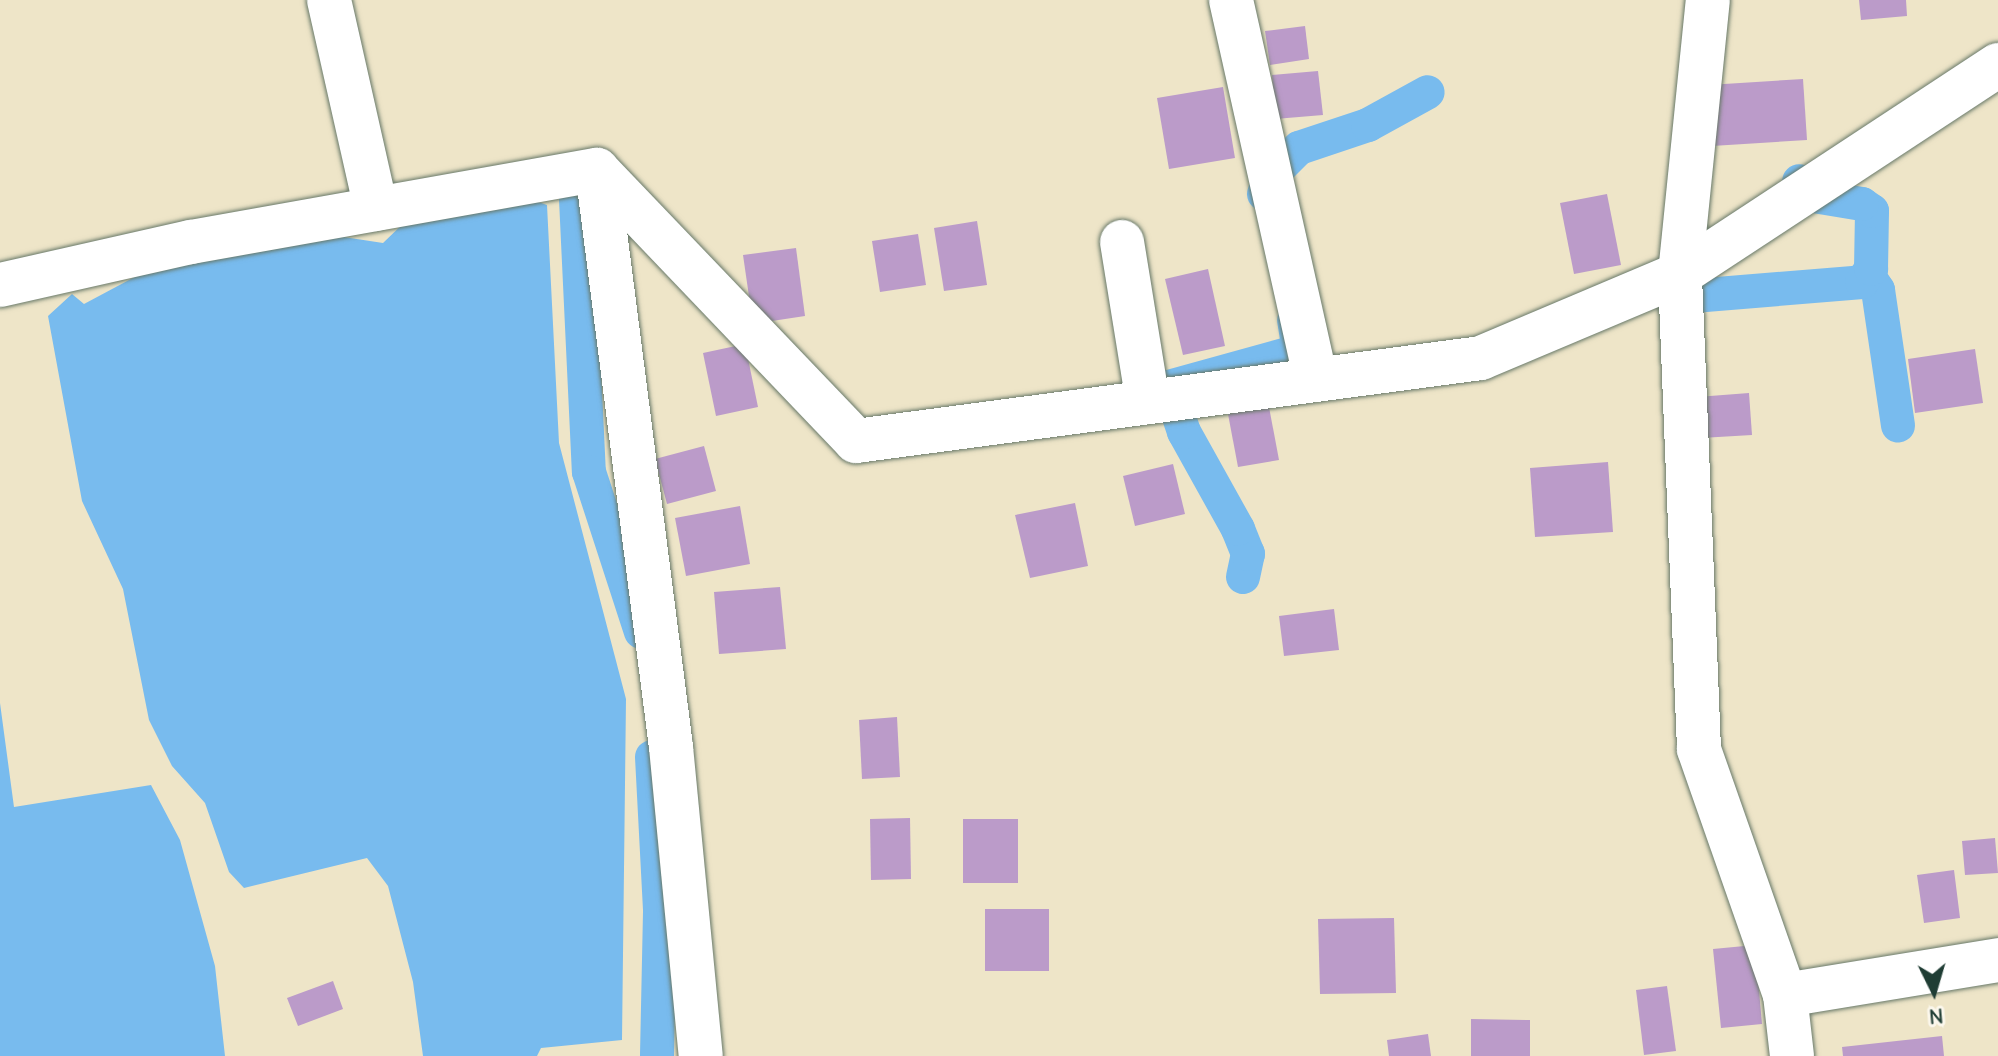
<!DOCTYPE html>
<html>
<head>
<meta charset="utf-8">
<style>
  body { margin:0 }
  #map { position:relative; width:1998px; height:1056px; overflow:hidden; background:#eee5c8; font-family:"Comic Neue",sans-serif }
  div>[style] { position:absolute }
  .water>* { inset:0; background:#78bbee }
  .canal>* { height:34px; margin:-17px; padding:0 17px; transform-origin:17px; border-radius:17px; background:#78bbee }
  .building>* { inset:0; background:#bb9bc9 }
  .roads { filter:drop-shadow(0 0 2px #677868) drop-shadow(0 0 2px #677868) }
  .minor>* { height:44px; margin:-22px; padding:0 22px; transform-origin:22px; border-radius:22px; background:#fff }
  span { translate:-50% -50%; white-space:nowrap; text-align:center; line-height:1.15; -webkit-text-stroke:6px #fbf7ec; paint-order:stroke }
  .north { position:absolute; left:1894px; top:952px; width:80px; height:80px; -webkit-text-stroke:6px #fbf7ec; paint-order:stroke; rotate:175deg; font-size:22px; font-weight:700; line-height:32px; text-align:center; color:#1f3d34 }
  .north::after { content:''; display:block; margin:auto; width:28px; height:36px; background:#1f3d34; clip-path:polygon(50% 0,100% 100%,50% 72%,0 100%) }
</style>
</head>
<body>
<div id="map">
  <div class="water">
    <i style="clip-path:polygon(521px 196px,547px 205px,559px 443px,626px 699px,622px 1040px,541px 1048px,537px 1056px,423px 1056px,413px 982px,388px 886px,367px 858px,244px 888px,229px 872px,205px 803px,172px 766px,149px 720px,123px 589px,82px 501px,48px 316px,72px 294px,84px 304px,144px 272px,311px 232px,383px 243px,409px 218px)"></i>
    <i style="clip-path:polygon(0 703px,14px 807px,151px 785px,180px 840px,215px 966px,225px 1056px,0 1056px)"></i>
  </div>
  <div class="canal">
    <i style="left:1264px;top:194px;width:18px;rotate:-71deg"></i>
    <i style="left:1270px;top:177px;width:41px;rotate:-45deg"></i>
    <i style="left:1299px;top:148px;width:73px;rotate:-18.4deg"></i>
    <i style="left:1368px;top:125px;width:68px;rotate:-28.8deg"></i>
    <i style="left:576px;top:199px;width:273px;rotate:87.3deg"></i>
    <i style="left:589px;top:472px;width:168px;rotate:72deg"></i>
    <i style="left:1868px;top:275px;width:18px;rotate:56deg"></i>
    <i style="left:1878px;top:290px;width:137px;rotate:81.6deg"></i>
    <i style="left:1681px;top:297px;width:182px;rotate:-4.7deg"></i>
    <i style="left:1862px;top:282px;width:16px;rotate:-55deg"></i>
    <i style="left:1871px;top:269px;width:58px;rotate:-89deg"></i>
    <i style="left:1872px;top:211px;width:12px;rotate:-145deg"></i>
    <i style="left:1862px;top:204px;width:49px;rotate:-170.5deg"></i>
    <i style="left:1814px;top:196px;width:21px;rotate:-135deg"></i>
    <i style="left:1243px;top:577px;width:24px;rotate:-78deg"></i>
    <i style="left:1248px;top:554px;width:27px;rotate:-112deg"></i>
    <i style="left:1238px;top:529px;width:111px;rotate:-119.1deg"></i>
    <i style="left:1184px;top:432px;width:47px;rotate:-108.4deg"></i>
    <i style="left:1169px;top:387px;width:135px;rotate:-15.5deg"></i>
    <i style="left:1299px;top:351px;width:31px;rotate:-99deg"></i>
    <i style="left:652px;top:757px;width:155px;rotate:87deg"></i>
    <i style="left:660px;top:912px;width:144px;rotate:91.2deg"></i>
  </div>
  <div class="building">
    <i style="clip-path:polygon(1859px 0,1906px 0,1907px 16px,1861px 20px)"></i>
    <i style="clip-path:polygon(1305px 26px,1309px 59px,1270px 65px,1265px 31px)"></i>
    <i style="clip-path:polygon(1318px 71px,1323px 115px,1275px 119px,1272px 75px)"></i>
    <i style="clip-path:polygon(1803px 79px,1807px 140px,1712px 146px,1708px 85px)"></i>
    <i style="clip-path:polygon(1223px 87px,1235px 158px,1169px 169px,1157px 98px)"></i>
    <i style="clip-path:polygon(1607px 194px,1621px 265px,1574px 274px,1560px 203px)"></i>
    <i style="clip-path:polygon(977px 221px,987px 285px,944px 291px,934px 228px)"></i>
    <i style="clip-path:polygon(918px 234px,926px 285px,880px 292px,872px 241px)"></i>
    <i style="clip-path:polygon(796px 248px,805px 316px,753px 324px,743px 255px)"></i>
    <i style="clip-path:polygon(1208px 269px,1225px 346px,1183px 355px,1165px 279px)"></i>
    <i style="clip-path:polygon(745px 344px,758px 407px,716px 416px,703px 353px)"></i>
    <i style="clip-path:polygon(1975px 349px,1983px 403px,1915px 413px,1908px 359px)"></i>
    <i style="clip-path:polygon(1749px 393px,1752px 435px,1701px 438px,1697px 397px)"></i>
    <i style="clip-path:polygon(1269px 407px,1279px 460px,1238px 467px,1228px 414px)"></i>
    <i style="clip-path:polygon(704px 446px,716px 491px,667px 504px,655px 459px)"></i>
    <i style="clip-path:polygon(1608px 462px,1613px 532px,1535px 537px,1530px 468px)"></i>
    <i style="clip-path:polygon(1173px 464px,1185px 514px,1135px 526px,1123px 476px)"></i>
    <i style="clip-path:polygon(1075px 503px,1088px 566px,1030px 578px,1015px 515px)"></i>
    <i style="clip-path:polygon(740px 506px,750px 564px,686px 576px,675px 518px)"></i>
    <i style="clip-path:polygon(780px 587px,786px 649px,719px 654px,714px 592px)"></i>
    <i style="clip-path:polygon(1334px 609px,1339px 650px,1284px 656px,1279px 616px)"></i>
    <i style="clip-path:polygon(897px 717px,900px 777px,862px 779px,859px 720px)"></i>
    <i style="clip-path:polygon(910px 818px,911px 879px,871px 880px,870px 819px)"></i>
    <i style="clip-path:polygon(963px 819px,1018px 819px,1018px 883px,963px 883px)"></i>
    <i style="clip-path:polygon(1995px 838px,1998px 873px,1965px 875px,1962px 841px)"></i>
    <i style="clip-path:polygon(1954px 870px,1960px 918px,1924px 923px,1917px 875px)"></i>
    <i style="clip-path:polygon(985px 909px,1049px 909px,1049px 971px,985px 971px)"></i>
    <i style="clip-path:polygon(1394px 918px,1396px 993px,1320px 994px,1318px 919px)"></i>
    <i style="clip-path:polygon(1755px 945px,1762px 1024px,1721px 1028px,1713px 949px)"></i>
    <i style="clip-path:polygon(333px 981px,343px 1009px,298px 1026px,287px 998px)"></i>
    <i style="clip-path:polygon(1667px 986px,1676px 1051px,1644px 1055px,1636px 990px)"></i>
    <i style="clip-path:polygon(1471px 1019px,1530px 1020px,1530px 1056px,1471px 1056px)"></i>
    <i style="clip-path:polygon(1428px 1034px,1431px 1056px,1389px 1056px,1387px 1040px)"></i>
    <i style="clip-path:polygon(1942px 1036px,1944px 1056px,1843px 1056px,1842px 1047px)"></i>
  </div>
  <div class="roads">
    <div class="minor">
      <i style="left:329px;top:0;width:214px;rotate:77.3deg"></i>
      <i style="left:1231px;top:0;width:389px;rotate:77.4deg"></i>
      <i style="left:597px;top:170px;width:375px;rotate:46.3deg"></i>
      <i style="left:856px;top:441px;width:630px;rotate:-7.56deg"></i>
      <i style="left:1481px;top:358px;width:216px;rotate:-22.9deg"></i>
      <i style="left:1680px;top:274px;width:275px;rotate:-84.2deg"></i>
      <i style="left:1122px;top:242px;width:162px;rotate:80.8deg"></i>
      <i style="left:0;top:285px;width:196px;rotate:-12.7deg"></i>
      <i style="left:191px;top:242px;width:412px;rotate:-10.1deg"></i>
      <i style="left:597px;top:170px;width:582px;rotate:82.69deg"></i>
      <i style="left:671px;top:747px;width:310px;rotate:84.5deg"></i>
      <i style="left:1785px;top:995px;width:216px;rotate:-9.3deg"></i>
      <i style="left:1792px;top:1056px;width:61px;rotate:-96.5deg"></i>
      <i style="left:1785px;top:995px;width:261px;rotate:-109.3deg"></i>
      <i style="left:1699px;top:749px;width:475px;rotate:-92.3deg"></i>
      <i style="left:1680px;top:274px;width:381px;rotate:-33.3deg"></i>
    </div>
  </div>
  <div class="north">N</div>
</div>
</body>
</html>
